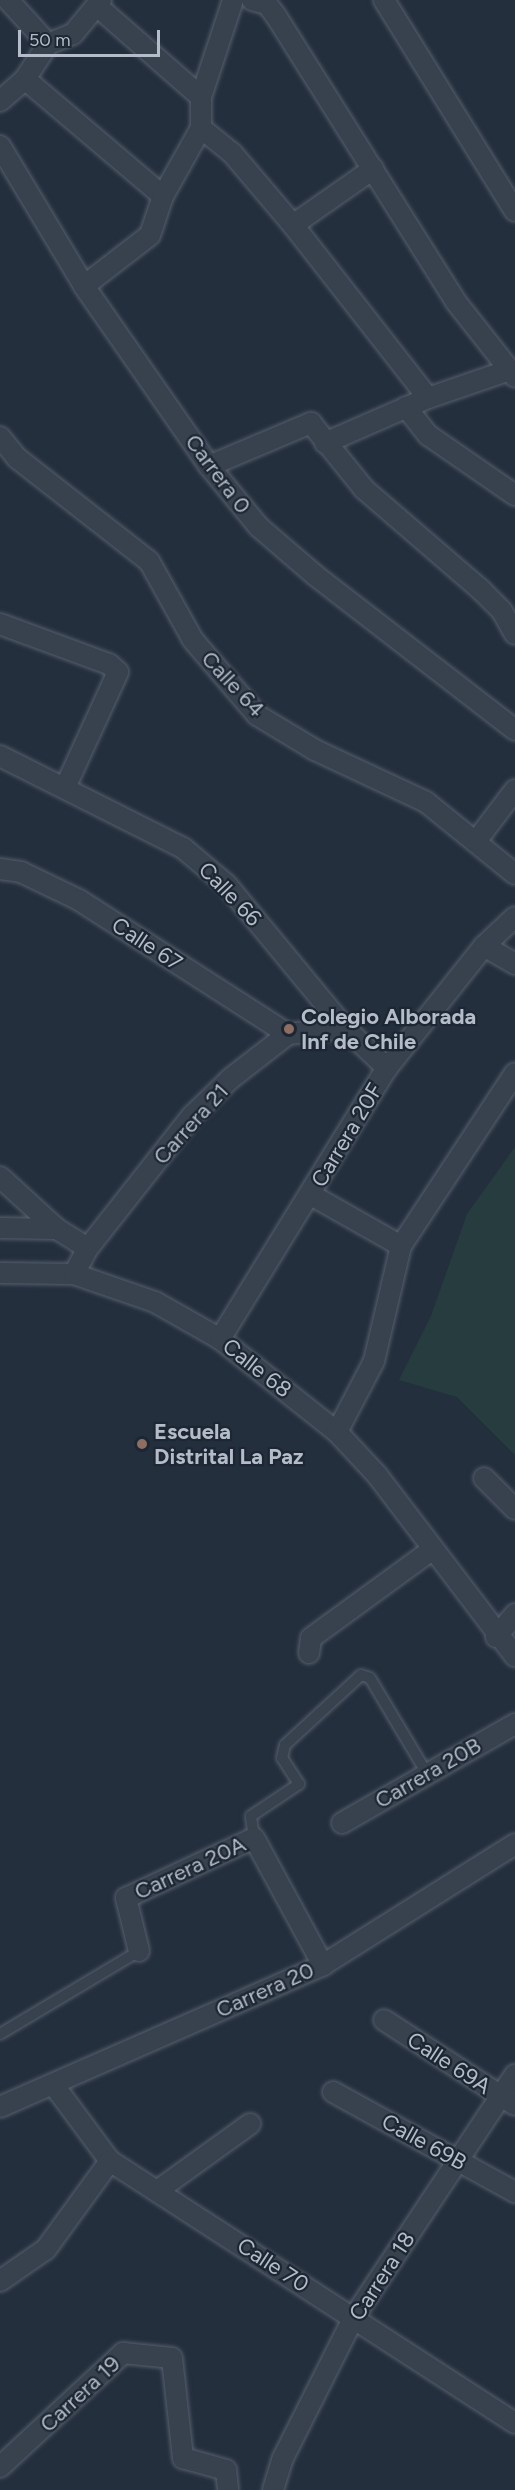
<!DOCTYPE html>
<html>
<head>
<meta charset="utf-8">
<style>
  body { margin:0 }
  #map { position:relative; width:515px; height:2490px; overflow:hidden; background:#242f3e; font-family:Figtree,sans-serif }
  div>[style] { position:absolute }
  .green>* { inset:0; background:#263c3f }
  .roads { filter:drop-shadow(0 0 2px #565f6c) drop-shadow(0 0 2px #565f6c) }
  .lane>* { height:10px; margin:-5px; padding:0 5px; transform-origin:5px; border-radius:5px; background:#38414e }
  .street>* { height:20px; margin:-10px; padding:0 10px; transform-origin:10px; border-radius:10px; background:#38414e }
  .dots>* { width:16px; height:16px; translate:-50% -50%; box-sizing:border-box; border:3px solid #1d2633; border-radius:50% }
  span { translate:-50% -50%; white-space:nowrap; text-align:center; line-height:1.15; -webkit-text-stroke:4.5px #1d2633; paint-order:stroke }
  .street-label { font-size:22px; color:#b4bcc9 }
  .poi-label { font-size:22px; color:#b4bcc9; font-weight:700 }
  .left { translate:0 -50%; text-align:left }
  .scale { position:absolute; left:18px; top:30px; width:142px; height:27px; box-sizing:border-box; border:3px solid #b4bcc9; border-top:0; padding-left:8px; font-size:18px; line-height:21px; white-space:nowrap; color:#b4bcc9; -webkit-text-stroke:4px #1d2633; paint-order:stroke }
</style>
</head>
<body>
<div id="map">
  <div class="green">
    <i style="clip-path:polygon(515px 1147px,515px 1455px,457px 1397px,399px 1380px,431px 1316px,467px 1214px)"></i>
  </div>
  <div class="roads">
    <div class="lane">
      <i style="left:254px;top:1838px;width:22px;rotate:-98deg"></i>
      <i style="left:251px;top:1816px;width:58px;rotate:-33.7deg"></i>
      <i style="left:299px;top:1784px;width:31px;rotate:-123deg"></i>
      <i style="left:282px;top:1758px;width:13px;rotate:-77deg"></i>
      <i style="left:285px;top:1745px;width:103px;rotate:-42.6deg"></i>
      <i style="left:361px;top:1675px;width:9px;rotate:18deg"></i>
      <i style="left:370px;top:1678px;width:109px;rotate:59.2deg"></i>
      <i style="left:0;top:2034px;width:162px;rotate:-30.8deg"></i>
    </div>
    <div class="street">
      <i style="left:8px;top:0;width:59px;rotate:47.7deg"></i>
      <i style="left:252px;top:0;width:16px;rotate:15deg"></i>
      <i style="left:267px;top:4px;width:15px;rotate:53deg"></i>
      <i style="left:276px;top:16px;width:338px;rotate:57.8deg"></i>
      <i style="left:456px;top:302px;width:95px;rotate:51.8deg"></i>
      <i style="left:384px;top:0;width:248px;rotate:58.2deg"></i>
      <i style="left:97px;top:6px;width:138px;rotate:41.2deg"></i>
      <i style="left:25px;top:79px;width:181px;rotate:40.3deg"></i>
      <i style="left:0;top:101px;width:33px;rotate:-41deg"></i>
      <i style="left:25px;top:79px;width:42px;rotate:-56.7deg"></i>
      <i style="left:48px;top:44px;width:27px;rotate:-22deg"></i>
      <i style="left:73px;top:34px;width:44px;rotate:-50.5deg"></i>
      <i style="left:201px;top:128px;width:40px;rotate:39deg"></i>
      <i style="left:232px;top:153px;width:94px;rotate:49.7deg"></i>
      <i style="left:293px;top:225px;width:219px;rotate:52deg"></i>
      <i style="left:0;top:146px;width:163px;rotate:59deg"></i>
      <i style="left:84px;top:286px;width:219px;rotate:55.2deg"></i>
      <i style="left:209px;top:466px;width:79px;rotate:50.7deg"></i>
      <i style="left:259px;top:527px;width:75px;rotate:40.7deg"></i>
      <i style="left:316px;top:576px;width:252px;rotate:37.7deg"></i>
      <i style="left:293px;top:225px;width:98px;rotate:-35deg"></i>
      <i style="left:84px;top:286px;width:83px;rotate:-37.7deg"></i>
      <i style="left:150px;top:235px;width:41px;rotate:-71.6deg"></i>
      <i style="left:163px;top:196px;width:78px;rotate:-60.8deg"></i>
      <i style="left:201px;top:128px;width:31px;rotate:-90deg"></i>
      <i style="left:201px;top:97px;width:102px;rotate:-71.7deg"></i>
      <i style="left:406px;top:407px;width:36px;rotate:52deg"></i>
      <i style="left:428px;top:435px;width:106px;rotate:34.6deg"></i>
      <i style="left:0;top:437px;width:27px;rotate:51deg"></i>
      <i style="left:17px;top:458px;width:167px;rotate:38deg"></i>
      <i style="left:149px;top:561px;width:90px;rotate:60.9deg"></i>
      <i style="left:193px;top:640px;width:99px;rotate:49.5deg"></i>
      <i style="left:257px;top:715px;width:68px;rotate:31.1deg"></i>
      <i style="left:315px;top:750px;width:123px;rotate:25.1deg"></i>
      <i style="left:426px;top:802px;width:114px;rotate:39deg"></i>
      <i style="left:325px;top:443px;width:112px;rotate:-23.6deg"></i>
      <i style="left:428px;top:398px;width:87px;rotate:-18.9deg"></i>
      <i style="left:209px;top:466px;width:111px;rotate:-22.9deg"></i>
      <i style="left:311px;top:423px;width:85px;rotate:51.2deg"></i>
      <i style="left:364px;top:489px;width:156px;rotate:40.8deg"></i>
      <i style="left:482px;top:591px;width:28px;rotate:45deg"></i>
      <i style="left:502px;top:611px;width:26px;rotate:61deg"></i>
      <i style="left:0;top:624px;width:116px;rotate:20.2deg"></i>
      <i style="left:109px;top:664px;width:12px;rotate:42deg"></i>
      <i style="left:118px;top:672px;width:128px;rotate:114.6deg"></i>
      <i style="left:0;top:756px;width:205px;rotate:26.7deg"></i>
      <i style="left:183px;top:848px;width:57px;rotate:40.1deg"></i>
      <i style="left:227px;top:885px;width:185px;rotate:50.5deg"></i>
      <i style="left:345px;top:1028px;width:58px;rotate:43.6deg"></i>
      <i style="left:477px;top:840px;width:63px;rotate:-52.8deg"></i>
      <i style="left:0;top:869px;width:21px;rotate:8deg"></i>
      <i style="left:21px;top:872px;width:64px;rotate:25.8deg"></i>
      <i style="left:79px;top:900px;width:248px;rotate:32.7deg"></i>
      <i style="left:484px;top:946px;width:36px;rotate:30deg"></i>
      <i style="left:0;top:1177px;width:77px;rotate:42.4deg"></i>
      <i style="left:57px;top:1229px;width:36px;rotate:32deg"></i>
      <i style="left:311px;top:1195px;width:103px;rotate:29.5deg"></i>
      <i style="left:0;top:1228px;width:57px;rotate:1deg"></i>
      <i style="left:0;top:1273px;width:74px;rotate:0.8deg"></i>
      <i style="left:74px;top:1274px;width:86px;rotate:19.1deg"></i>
      <i style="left:155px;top:1302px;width:75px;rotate:29.6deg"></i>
      <i style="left:220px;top:1339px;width:149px;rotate:38.5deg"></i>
      <i style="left:337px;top:1432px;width:59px;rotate:47.1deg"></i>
      <i style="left:377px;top:1475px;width:228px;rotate:52.7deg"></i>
      <i style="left:74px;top:1274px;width:30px;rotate:-62deg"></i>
      <i style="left:88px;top:1248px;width:168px;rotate:-51.8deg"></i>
      <i style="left:192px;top:1116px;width:53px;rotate:-44.2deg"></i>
      <i style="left:230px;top:1079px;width:73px;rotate:-37.8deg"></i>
      <i style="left:288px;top:1034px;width:57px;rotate:-6deg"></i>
      <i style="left:220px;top:1339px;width:318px;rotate:-58.4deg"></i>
      <i style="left:387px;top:1068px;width:156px;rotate:-51.5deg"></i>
      <i style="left:484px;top:946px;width:42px;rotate:-43.1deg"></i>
      <i style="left:337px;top:1432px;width:80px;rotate:-62.5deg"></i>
      <i style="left:374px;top:1361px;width:118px;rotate:-76.8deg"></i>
      <i style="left:401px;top:1246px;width:207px;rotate:-56.6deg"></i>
      <i style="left:484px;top:1478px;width:44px;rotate:45deg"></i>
      <i style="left:496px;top:1637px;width:30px;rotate:-50deg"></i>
      <i style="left:309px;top:1653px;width:15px;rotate:-82deg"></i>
      <i style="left:311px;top:1638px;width:151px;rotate:-36.1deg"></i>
      <i style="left:342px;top:1823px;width:199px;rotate:-29.8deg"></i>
      <i style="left:139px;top:1951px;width:55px;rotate:-103.8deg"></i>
      <i style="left:126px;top:1898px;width:141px;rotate:-25.1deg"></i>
      <i style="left:254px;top:1838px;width:145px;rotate:61.5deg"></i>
      <i style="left:384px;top:2020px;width:156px;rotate:33deg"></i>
      <i style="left:53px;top:2084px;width:96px;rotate:53.5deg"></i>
      <i style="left:110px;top:2161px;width:482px;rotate:32.9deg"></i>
      <i style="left:333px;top:2092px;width:208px;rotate:28.8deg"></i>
      <i style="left:0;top:2107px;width:353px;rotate:-23.7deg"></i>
      <i style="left:323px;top:1965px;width:227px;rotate:-32.2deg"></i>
      <i style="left:157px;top:2191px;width:115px;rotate:-35.8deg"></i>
      <i style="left:0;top:2281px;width:56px;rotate:-34.8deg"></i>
      <i style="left:46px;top:2249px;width:109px;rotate:-54deg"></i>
      <i style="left:0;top:2467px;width:168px;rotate:-42.8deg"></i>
      <i style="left:123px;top:2353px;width:49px;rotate:5.8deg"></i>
      <i style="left:172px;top:2358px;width:101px;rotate:83.7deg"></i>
      <i style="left:183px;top:2458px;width:45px;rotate:15.6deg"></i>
      <i style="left:226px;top:2470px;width:20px;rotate:84deg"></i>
      <i style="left:273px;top:2490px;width:31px;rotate:-73deg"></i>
      <i style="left:282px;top:2460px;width:160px;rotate:-63.3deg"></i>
      <i style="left:354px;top:2317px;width:291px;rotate:-56.4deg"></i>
    </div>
  </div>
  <div class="dots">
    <i style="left:289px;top:1029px;background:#8d6e63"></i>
    <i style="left:142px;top:1444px;background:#8d6e63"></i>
  </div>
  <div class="street-label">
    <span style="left:218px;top:474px;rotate:53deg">Carrera 0</span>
    <span style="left:233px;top:684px;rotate:47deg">Calle 64</span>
    <span style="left:230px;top:894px;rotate:46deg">Calle 66</span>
    <span style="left:147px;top:944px;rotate:33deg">Calle 67</span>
    <span style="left:191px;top:1124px;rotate:-48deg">Carrera 21</span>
    <span style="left:347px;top:1135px;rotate:-59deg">Carrera 20F</span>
    <span style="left:257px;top:1368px;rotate:38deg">Calle 68</span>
    <span style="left:428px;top:1773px;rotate:-30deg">Carrera 20B</span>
    <span style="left:190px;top:1868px;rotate:-25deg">Carrera 20A</span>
    <span style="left:265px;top:1990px;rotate:-24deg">Carrera 20</span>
    <span style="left:449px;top:2063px;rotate:33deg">Calle 69A</span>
    <span style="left:424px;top:2142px;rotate:29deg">Calle 69B</span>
    <span style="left:273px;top:2265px;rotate:33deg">Calle 70</span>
    <span style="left:382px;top:2276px;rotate:-57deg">Carrera 18</span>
    <span style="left:80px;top:2394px;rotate:-43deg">Carrera 19</span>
  </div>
  <div class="poi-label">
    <span class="left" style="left:301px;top:1029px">Colegio Alborada<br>Inf de Chile</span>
    <span class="left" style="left:154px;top:1444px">Escuela<br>Distrital La Paz</span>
  </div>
  <div class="scale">50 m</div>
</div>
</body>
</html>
